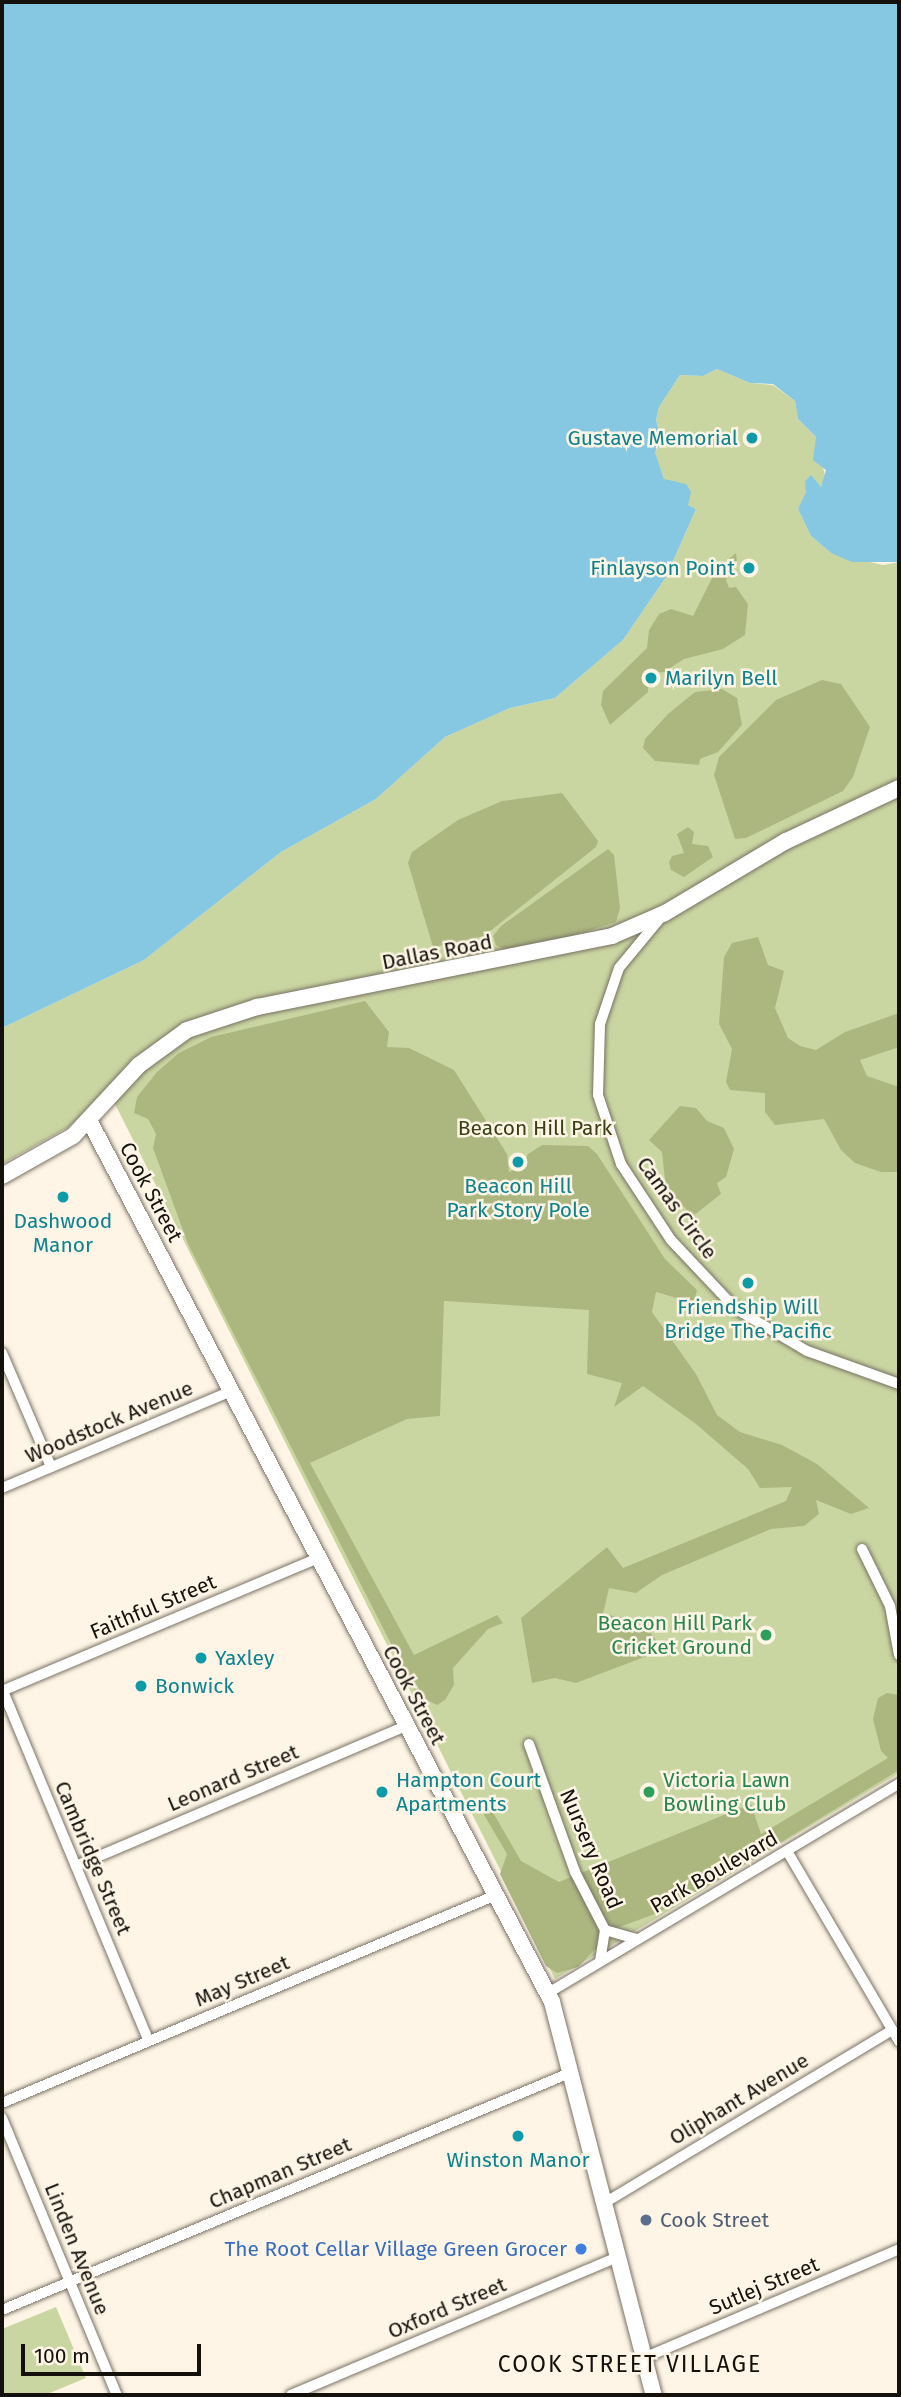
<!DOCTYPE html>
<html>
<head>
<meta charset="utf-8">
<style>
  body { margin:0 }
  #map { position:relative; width:901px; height:2397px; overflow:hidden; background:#fef5e6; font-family:"Fira Sans",sans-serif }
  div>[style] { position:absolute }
  .green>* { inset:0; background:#cad6a2 }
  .forest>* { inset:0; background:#acb780 }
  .water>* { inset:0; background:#86c7e1 }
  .roads { filter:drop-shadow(0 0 2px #797264) drop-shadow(0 0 2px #797264) }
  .minor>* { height:10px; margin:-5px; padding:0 5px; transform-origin:5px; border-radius:5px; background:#fff }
  .secondary>* { height:16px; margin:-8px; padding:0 8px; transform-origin:8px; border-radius:8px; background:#fff }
  .dots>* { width:19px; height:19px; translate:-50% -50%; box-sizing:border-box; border:4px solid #fef5e6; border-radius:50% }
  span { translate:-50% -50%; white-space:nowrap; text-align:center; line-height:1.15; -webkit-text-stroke:5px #fef5e6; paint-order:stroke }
  .culture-label { font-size:21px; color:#0d838f }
  .right { translate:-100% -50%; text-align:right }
  .left { translate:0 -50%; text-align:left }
  .street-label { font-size:21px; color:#14110c }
  .park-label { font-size:21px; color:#383f15 }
  .leisure-label { font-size:21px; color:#27864d }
  .service-label { font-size:21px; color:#4e5e75 }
  .shop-label { font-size:21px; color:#366cbe }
  .neighbourhood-label { font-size:23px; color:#14110c; letter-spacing:2px }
  .frame { position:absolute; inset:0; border:4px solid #14110c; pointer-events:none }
  .scale { position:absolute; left:21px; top:2344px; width:180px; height:32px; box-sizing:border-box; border:4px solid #14110c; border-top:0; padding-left:9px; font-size:21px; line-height:24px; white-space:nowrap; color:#14110c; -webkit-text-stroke:5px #fef5e6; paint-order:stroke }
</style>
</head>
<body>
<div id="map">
  <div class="green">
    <i style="clip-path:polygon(717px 369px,750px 383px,773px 385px,795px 401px,798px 419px,816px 437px,826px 480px,820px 487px,816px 483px,798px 509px,811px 536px,831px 553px,883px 565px,899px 562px,899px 1773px,555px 1979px,108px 1090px,74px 1124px,2px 1164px,2px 1028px,144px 960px,281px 852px,376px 799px,445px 737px,510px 708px,555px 698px,623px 640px,666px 577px,696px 509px,688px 505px,688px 496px,664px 479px,659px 465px,655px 452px,662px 442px,656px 420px,659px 407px,680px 375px,703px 376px)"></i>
    <i style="clip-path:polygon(56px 2307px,86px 2378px,45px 2395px,2px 2395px,2px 2329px)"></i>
  </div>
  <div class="forest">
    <i style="clip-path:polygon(736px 553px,737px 562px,726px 580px,729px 588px,736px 587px,748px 604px,745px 635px,723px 649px,684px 659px,664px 672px,649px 673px,648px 692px,610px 725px,601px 705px,603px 691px,647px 648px,649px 630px,659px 614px,671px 609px,693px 616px,716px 570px)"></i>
    <i style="clip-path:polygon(822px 680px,841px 684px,870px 727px,853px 777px,843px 791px,746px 838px,735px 839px,714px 775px,719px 757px,776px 700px)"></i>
    <i style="clip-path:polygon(722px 689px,737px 698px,742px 725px,718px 752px,700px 759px,699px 765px,655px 761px,643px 748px,645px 739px,668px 714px,695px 692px)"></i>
    <i style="clip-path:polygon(562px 793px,598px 841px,596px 847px,484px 936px,433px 947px,408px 863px,412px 852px,458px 820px,502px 801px)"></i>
    <i style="clip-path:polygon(688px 827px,694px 832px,692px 844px,708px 846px,713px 857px,684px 877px,671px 870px,669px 862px,672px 856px,684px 853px,677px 834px)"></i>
    <i style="clip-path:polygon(608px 849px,614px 855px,620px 908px,616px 922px,513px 954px,496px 945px,493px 936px,501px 926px)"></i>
    <i style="clip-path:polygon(758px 937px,768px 965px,784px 971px,775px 1008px,788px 1038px,800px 1046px,816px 1050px,845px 1032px,899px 1013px,899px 1047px,860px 1060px,867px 1076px,899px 1087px,899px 1172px,881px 1172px,855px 1163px,841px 1150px,824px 1119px,775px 1125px,765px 1112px,765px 1093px,730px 1090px,726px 1082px,732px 1049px,719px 1024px,724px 957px,732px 943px)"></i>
    <i style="clip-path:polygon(365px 1001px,389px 1032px,387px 1047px,409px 1048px,454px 1070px,507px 1154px,509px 1172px,523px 1166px,528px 1154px,542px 1145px,588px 1146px,597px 1154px,665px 1259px,697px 1290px,694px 1303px,656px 1292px,652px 1312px,696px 1374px,717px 1415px,740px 1432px,782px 1445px,817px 1464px,869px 1508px,851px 1514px,816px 1500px,819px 1514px,804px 1526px,771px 1529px,662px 1575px,636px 1593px,609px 1588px,603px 1614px,630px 1619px,637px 1632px,648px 1629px,663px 1650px,576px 1683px,555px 1678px,532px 1683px,521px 1618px,607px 1547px,623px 1568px,786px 1501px,792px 1487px,760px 1488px,748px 1469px,696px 1424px,643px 1386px,614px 1407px,622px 1383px,587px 1374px,589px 1310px,444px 1301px,440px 1416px,407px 1419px,310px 1463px,414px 1655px,497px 1615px,503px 1623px,488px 1629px,453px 1668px,454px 1685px,445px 1700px,437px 1705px,417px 1695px,188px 1244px,153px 1148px,156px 1134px,148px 1119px,134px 1113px,137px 1097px,157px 1072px,179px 1053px,211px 1037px)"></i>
    <i style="clip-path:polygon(680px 1106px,696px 1108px,707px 1121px,724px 1128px,734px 1149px,726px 1177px,717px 1183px,721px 1194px,693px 1216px,666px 1189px,662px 1152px,649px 1140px)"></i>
    <i style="clip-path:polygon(887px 1693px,899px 1695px,899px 1770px,724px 1877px,655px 1914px,614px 1929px,578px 1967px,557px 1973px,546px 1966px,500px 1874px,507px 1854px,480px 1808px,481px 1801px,487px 1802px,521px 1861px,559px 1882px,751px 1804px,761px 1834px,888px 1758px,881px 1751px,873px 1719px,878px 1698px)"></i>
  </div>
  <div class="water">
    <i style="clip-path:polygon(2px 2px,899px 2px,899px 562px,852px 562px,831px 553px,811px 536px,798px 509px,806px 492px,805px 481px,811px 475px,821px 487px,826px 470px,813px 460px,816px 437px,798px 419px,795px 401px,773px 384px,750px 383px,717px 369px,703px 376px,680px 375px,659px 407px,656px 420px,662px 442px,655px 452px,664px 479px,686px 484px,691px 492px,688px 505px,696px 509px,666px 577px,623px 640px,555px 698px,510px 708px,445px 737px,376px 799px,281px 852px,144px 960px,2px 1028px)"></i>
  </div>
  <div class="roads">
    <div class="minor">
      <i style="left:662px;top:916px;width:67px;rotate:129.6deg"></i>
      <i style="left:619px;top:968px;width:59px;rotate:108.7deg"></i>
      <i style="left:600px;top:1024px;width:71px;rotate:91.6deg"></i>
      <i style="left:598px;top:1095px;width:73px;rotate:71.6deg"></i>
      <i style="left:621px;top:1164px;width:91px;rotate:56.7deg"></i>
      <i style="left:671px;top:1240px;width:95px;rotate:46.7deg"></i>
      <i style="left:736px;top:1309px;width:82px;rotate:30.6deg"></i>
      <i style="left:807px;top:1351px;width:98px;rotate:19.7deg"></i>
      <i style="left:2px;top:1353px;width:124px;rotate:66.7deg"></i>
      <i style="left:2px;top:1488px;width:250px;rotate:-22.9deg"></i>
      <i style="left:862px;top:1549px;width:64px;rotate:63.8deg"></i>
      <i style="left:890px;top:1606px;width:50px;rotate:79.6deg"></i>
      <i style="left:2px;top:1691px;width:343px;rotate:-22.8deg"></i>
      <i style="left:3px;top:1691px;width:378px;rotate:67.4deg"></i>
      <i style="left:529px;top:1744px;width:136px;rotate:70.2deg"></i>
      <i style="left:575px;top:1872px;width:65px;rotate:62.7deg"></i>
      <i style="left:605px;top:1930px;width:31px;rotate:99deg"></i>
      <i style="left:787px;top:1851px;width:221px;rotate:59.5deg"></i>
      <i style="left:76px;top:1866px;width:358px;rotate:-23deg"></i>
      <i style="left:605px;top:1930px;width:33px;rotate:16deg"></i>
      <i style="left:548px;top:1993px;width:409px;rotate:-30.8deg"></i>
      <i style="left:2px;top:2103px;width:536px;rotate:-22.83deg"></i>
      <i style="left:2px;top:2118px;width:300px;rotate:67.5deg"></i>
      <i style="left:606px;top:2202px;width:334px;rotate:-31deg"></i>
      <i style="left:2px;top:2310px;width:618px;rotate:-22.66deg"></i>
      <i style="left:644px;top:2358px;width:277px;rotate:-23.1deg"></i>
      <i style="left:291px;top:2395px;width:355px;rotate:-22.9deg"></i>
    </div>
    <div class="secondary">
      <i style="left:90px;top:1122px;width:994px;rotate:62.3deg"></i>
      <i style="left:552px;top:2002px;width:406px;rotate:75.5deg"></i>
      <i style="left:2px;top:1176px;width:81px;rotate:-29.4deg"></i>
      <i style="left:73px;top:1136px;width:97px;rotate:-47.1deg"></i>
      <i style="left:139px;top:1065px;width:59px;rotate:-36.1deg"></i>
      <i style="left:187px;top:1030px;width:74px;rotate:-18.2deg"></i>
      <i style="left:257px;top:1007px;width:362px;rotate:-11.3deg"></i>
      <i style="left:612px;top:936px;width:58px;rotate:-23.5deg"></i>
      <i style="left:665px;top:913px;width:141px;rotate:-30.8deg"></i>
      <i style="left:786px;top:841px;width:125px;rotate:-25.1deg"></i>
    </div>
  </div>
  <div class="dots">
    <i style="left:752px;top:438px;background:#0f9aa8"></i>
    <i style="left:749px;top:568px;background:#0f9aa8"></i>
    <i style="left:651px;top:678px;background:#0f9aa8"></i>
    <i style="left:518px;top:1162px;background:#0f9aa8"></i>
    <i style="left:63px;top:1197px;background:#0f9aa8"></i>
    <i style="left:748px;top:1283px;background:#0f9aa8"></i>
    <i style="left:766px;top:1635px;background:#2e9e5b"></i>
    <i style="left:201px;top:1658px;background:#0f9aa8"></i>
    <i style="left:141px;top:1686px;background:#0f9aa8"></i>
    <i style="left:382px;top:1792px;background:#0f9aa8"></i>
    <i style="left:649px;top:1792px;background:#2e9e5b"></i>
    <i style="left:518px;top:2136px;background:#0f9aa8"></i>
    <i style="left:646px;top:2220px;background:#5c6f8a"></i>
    <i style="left:581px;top:2249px;background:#3f7fe0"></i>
  </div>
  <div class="culture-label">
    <span class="right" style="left:738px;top:438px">Gustave Memorial</span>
    <span class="right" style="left:735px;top:568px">Finlayson Point</span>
    <span class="left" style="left:665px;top:678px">Marilyn Bell</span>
    <span style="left:518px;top:1198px">Beacon Hill<br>Park Story Pole</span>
    <span style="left:63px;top:1233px">Dashwood<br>Manor</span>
    <span style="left:748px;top:1319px">Friendship Will<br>Bridge The Pacific</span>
    <span class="left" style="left:215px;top:1658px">Yaxley</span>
    <span class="left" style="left:155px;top:1686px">Bonwick</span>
    <span class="left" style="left:396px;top:1792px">Hampton Court<br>Apartments</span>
    <span style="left:518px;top:2160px">Winston Manor</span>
  </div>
  <div class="street-label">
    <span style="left:437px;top:952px;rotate:-11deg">Dallas Road</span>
    <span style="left:151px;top:1192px;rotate:62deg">Cook Street</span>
    <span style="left:677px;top:1208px;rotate:54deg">Camas Circle</span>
    <span style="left:109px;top:1422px;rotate:-23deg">Woodstock Avenue</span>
    <span style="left:153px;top:1607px;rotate:-23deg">Faithful Street</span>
    <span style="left:414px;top:1695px;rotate:62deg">Cook Street</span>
    <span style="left:233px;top:1778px;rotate:-23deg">Leonard Street</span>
    <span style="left:591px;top:1849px;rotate:67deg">Nursery Road</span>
    <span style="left:93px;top:1858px;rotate:67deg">Cambridge Street</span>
    <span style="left:714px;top:1872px;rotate:-30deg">Park Boulevard</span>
    <span style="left:242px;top:1981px;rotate:-23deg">May Street</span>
    <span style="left:739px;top:2099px;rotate:-31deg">Oliphant Avenue</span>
    <span style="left:280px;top:2173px;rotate:-23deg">Chapman Street</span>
    <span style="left:77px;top:2249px;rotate:68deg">Linden Avenue</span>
    <span style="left:764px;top:2286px;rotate:-23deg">Sutlej Street</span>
    <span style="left:447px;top:2308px;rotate:-23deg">Oxford Street</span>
  </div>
  <div class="park-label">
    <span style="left:535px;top:1128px">Beacon Hill Park</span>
  </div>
  <div class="leisure-label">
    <span class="right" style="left:752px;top:1635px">Beacon Hill Park<br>Cricket Ground</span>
    <span class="left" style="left:663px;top:1792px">Victoria Lawn<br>Bowling Club</span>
  </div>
  <div class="service-label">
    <span class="left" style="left:660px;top:2220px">Cook Street</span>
  </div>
  <div class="shop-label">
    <span class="right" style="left:567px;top:2249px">The Root Cellar Village Green Grocer</span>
  </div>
  <div class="neighbourhood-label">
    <span style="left:630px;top:2364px">COOK STREET VILLAGE</span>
  </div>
  <div class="frame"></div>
  <div class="scale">100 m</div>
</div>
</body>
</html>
